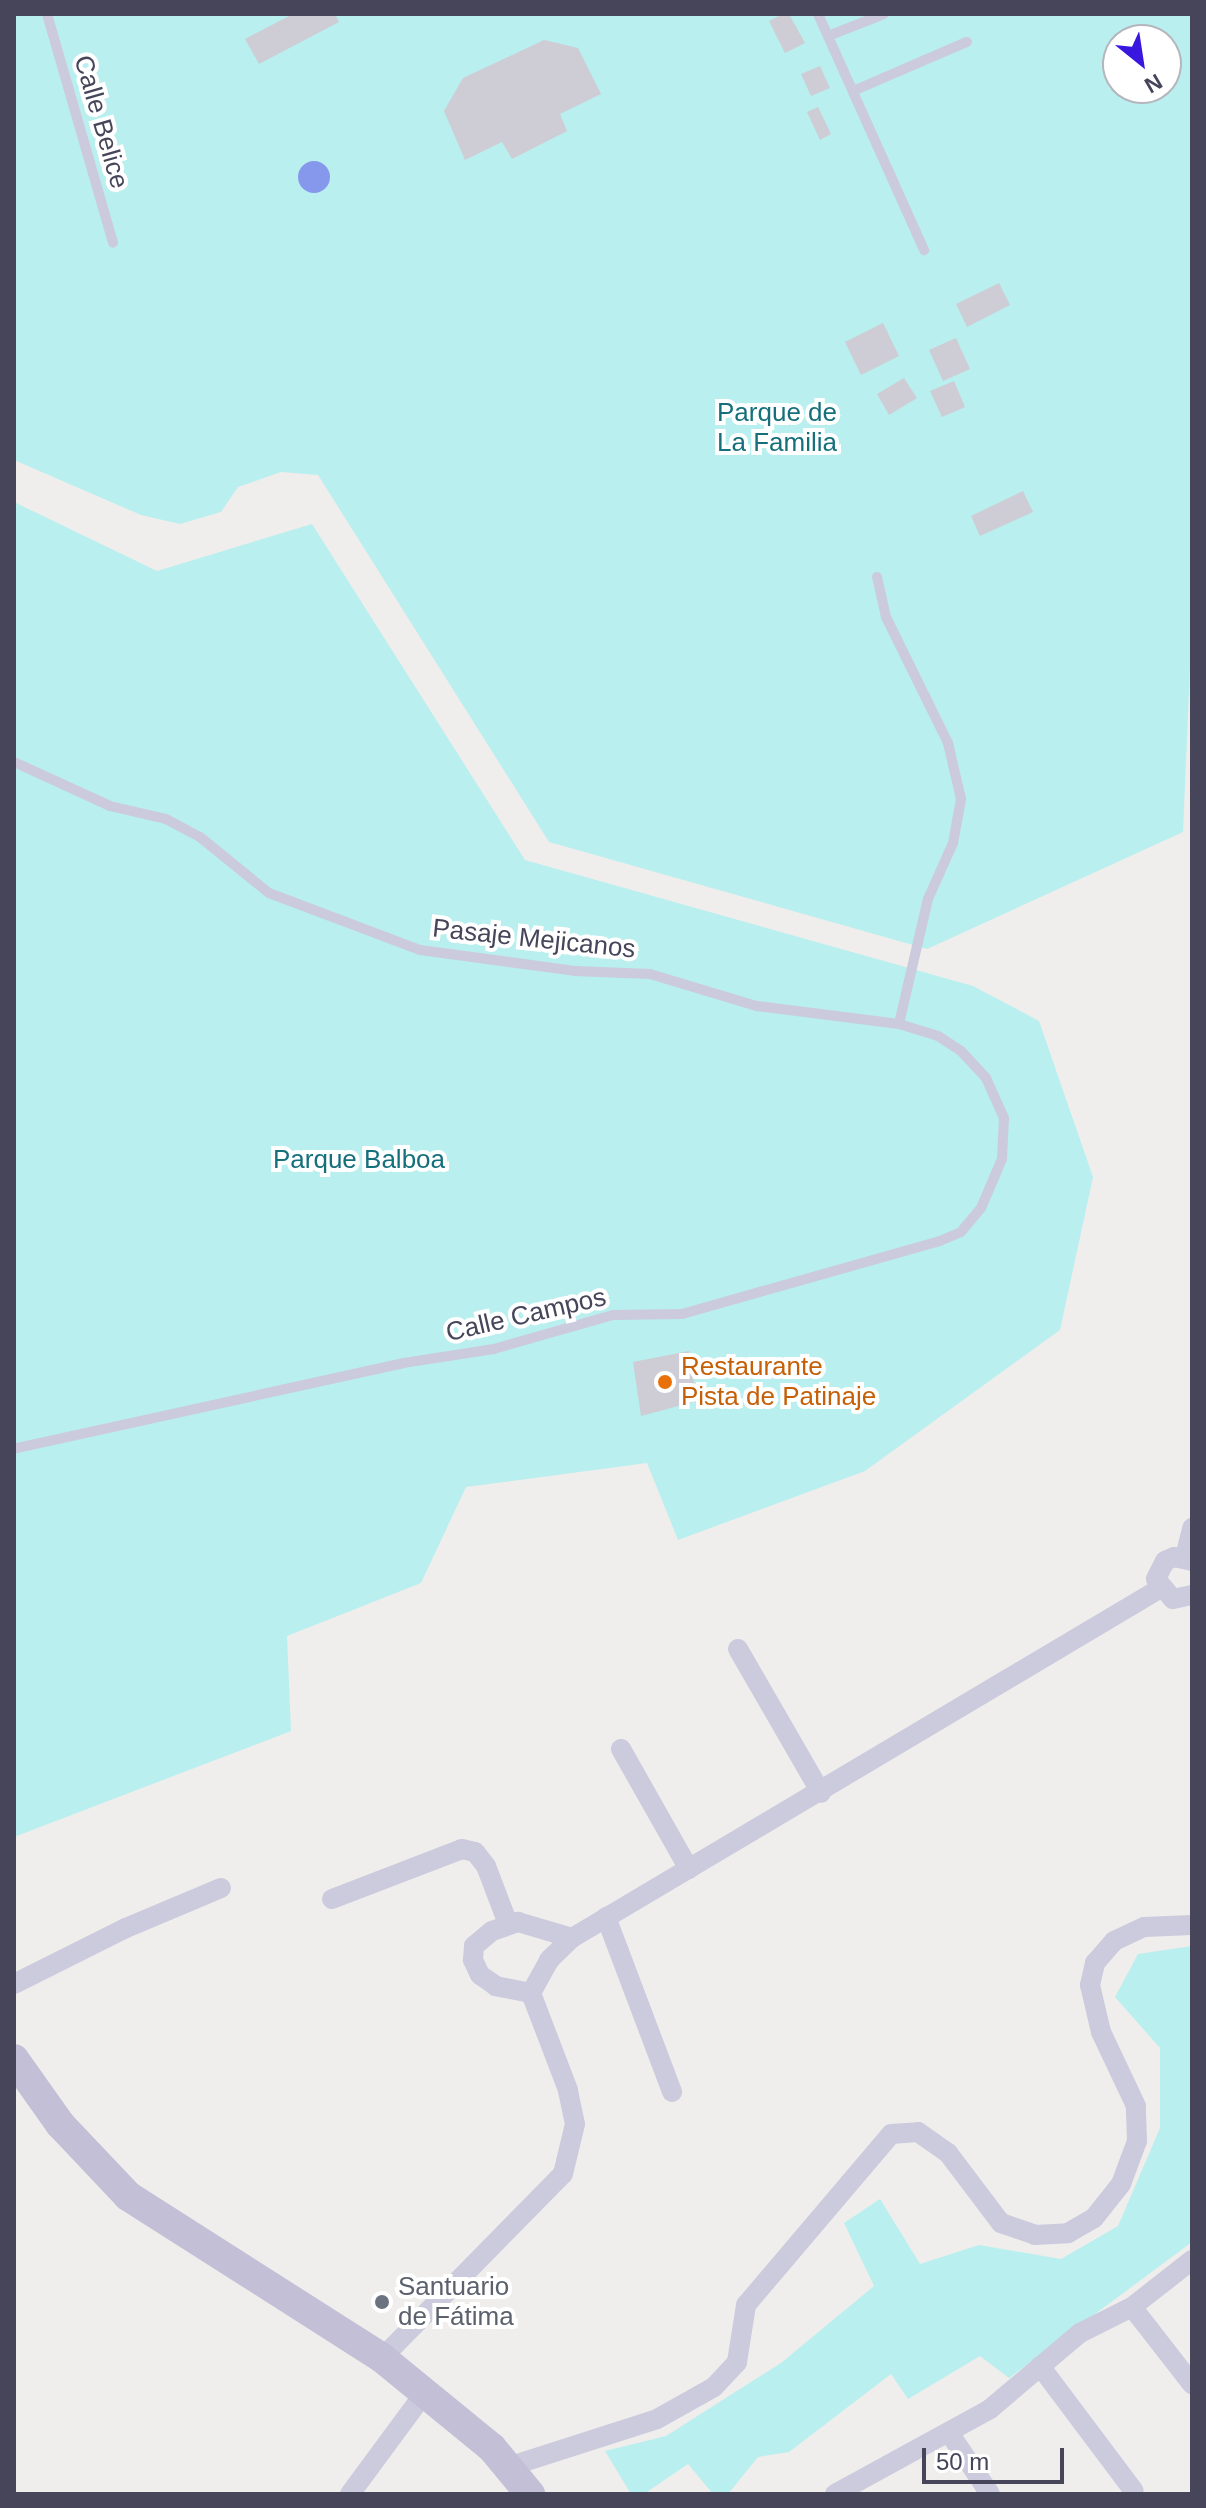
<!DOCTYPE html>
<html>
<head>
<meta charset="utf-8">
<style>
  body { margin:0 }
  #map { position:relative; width:1206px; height:2508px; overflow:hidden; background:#efeeec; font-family:Arial,sans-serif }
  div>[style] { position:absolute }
  .green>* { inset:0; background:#b9efee }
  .water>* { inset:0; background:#8698ec }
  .round { border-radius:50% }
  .building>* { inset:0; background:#ceccd5 }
  .lane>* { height:10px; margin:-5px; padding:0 5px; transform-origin:5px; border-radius:5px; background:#cccadd }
  .street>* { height:20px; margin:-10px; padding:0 10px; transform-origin:10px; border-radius:10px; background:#cccadd }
  .secondary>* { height:30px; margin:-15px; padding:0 15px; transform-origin:15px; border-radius:15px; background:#c2bfd6 }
  .dots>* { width:22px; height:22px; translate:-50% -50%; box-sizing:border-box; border:4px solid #fff; border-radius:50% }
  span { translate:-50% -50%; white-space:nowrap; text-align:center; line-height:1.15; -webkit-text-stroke:8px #fff; paint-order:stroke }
  .street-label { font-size:26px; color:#46455a }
  .park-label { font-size:26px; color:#15707b }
  .food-label { font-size:26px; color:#c56008 }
  .left { translate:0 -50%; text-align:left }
  .worship-label { font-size:26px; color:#5b616d }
  .frame { position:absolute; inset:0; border:16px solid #46455a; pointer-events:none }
  .north { position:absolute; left:1102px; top:24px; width:80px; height:80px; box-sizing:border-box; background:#fff; border:2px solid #b5b5bd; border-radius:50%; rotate:150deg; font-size:22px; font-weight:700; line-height:32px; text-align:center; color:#46455a }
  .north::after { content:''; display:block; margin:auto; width:28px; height:36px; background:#3917df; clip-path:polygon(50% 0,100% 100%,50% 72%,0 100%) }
  .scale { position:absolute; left:922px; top:2448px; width:142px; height:36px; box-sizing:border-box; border:4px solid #46455a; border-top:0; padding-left:10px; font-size:24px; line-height:28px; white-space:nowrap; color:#46455a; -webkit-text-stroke:6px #fff; paint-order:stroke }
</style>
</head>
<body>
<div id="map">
  <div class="green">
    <i style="clip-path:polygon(evenodd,14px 14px,1192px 14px,1192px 620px,1183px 832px,927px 949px,549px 842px,318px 475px,281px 472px,238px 487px,221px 512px,180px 524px,141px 515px,14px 460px,14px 14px,1118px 40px,1166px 40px,1166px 88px,1118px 88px,1118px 40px)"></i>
    <i style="clip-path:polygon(14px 502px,157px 571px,312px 524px,525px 860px,973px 986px,1039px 1021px,1093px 1177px,1060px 1330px,865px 1471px,678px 1540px,647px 1463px,466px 1487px,421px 1583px,287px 1636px,291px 1731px,14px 1837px)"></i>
    <i style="clip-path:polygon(1192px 1946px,1192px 2242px,1009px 2378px,980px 2356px,908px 2399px,891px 2374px,789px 2452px,758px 2457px,728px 2494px,713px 2494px,688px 2464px,644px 2494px,631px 2494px,605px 2451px,666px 2436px,781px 2363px,874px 2286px,844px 2223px,880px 2199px,920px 2264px,979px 2245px,1061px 2259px,1118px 2226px,1160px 2128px,1160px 2048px,1115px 1997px,1138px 1954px)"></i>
  </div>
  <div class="water">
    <i class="round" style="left:298px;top:161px;width:32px;height:32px"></i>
  </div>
  <div class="building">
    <i style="clip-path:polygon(293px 14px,335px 14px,339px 22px,259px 64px,245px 39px)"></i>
    <i style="clip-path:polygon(783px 14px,789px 14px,805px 43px,785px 53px,769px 21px)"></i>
    <i style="clip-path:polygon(544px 40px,578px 48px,601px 94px,560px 114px,567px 131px,512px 159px,502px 142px,465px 160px,444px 111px,463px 78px)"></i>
    <i style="clip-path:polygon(820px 66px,830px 88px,811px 96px,801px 74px)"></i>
    <i style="clip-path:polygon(818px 107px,831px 134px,820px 140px,807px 112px)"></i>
    <i style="clip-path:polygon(999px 283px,1010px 305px,967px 327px,956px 304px)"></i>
    <i style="clip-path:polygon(883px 323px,899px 356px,861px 375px,845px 342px)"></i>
    <i style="clip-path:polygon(956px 338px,970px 369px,943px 381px,929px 350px)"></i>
    <i style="clip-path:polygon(904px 378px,917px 398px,889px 415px,877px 394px)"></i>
    <i style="clip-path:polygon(954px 381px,965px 407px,942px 417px,930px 391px)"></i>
    <i style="clip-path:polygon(1023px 491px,1033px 512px,980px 536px,971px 516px)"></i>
    <i style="clip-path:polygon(689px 1351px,697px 1401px,641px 1416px,633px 1362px)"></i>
  </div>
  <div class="lane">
    <i style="left:47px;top:14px;width:238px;rotate:73.9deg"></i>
    <i style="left:818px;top:14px;width:259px;rotate:65.8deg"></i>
    <i style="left:828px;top:36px;width:60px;rotate:-21.4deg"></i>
    <i style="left:853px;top:91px;width:124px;rotate:-23.3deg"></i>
    <i style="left:877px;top:577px;width:41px;rotate:77.3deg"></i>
    <i style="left:886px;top:617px;width:140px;rotate:63.8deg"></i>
    <i style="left:948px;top:743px;width:57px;rotate:76.9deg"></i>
    <i style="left:961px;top:799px;width:45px;rotate:100.3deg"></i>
    <i style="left:953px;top:843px;width:61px;rotate:114.1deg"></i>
    <i style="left:928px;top:899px;width:128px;rotate:103.1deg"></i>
    <i style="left:14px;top:762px;width:106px;rotate:24.6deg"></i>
    <i style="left:110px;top:806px;width:57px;rotate:13.1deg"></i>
    <i style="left:166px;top:819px;width:38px;rotate:28deg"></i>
    <i style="left:200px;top:837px;width:89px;rotate:39.1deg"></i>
    <i style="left:269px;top:893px;width:161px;rotate:20.7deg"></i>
    <i style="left:420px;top:950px;width:156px;rotate:7.7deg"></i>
    <i style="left:575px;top:971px;width:75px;rotate:2.3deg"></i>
    <i style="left:650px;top:974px;width:112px;rotate:16.7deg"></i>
    <i style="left:757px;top:1006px;width:143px;rotate:7.2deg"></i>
    <i style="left:899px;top:1024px;width:41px;rotate:17.1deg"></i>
    <i style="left:938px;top:1036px;width:27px;rotate:33deg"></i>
    <i style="left:961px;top:1051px;width:37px;rotate:47deg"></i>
    <i style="left:986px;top:1078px;width:44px;rotate:65.8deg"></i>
    <i style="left:1004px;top:1118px;width:41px;rotate:92.8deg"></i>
    <i style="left:1002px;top:1159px;width:53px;rotate:113.2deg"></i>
    <i style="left:981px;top:1208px;width:31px;rotate:130deg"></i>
    <i style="left:961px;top:1232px;width:23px;rotate:157deg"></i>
    <i style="left:940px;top:1241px;width:268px;rotate:164.2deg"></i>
    <i style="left:682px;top:1314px;width:69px;rotate:179.2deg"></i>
    <i style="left:613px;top:1315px;width:124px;rotate:164.1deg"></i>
    <i style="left:494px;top:1349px;width:91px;rotate:171.2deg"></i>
    <i style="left:404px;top:1363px;width:399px;rotate:167.6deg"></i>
  </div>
  <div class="street">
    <i style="left:1185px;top:1557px;width:30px;rotate:-76deg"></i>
    <i style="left:1192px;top:1561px;width:18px;rotate:-167deg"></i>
    <i style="left:1174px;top:1557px;width:10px;rotate:156deg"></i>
    <i style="left:1165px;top:1561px;width:20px;rotate:117deg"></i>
    <i style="left:1156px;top:1579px;width:26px;rotate:50deg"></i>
    <i style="left:1173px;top:1599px;width:19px;rotate:-12deg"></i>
    <i style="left:738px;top:1649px;width:166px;rotate:60deg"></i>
    <i style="left:621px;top:1749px;width:138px;rotate:60.5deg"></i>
    <i style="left:332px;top:1899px;width:139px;rotate:-21deg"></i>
    <i style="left:462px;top:1849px;width:13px;rotate:13deg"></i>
    <i style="left:475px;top:1852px;width:18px;rotate:52deg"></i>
    <i style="left:486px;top:1866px;width:62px;rotate:69.2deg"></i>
    <i style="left:606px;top:1917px;width:187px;rotate:69.3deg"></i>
    <i style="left:14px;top:1984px;width:125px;rotate:-26.6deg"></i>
    <i style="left:126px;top:1928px;width:103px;rotate:-22.8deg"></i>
    <i style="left:531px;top:1993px;width:36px;rotate:-169deg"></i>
    <i style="left:496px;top:1986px;width:19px;rotate:-145deg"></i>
    <i style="left:480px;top:1975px;width:17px;rotate:-115deg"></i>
    <i style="left:473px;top:1960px;width:14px;rotate:-86deg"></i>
    <i style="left:474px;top:1946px;width:23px;rotate:-40deg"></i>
    <i style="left:492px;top:1931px;width:28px;rotate:-19deg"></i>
    <i style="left:518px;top:1922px;width:56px;rotate:16.5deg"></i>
    <i style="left:1132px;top:2307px;width:98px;rotate:52.1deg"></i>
    <i style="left:382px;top:2358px;width:258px;rotate:-45.5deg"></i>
    <i style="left:563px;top:2174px;width:51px;rotate:-76.5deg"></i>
    <i style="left:575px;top:2124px;width:35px;rotate:-102deg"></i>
    <i style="left:568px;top:2090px;width:104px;rotate:-110.9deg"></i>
    <i style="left:531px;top:1993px;width:38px;rotate:-61deg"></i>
    <i style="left:549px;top:1960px;width:32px;rotate:-44deg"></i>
    <i style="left:572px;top:1938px;width:683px;rotate:-30.73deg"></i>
    <i style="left:1040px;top:2366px;width:156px;rotate:53.1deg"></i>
    <i style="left:950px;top:2434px;width:72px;rotate:56.3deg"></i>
    <i style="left:511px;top:2466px;width:153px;rotate:-17.8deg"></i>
    <i style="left:657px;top:2419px;width:65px;rotate:-29.3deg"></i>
    <i style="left:714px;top:2387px;width:34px;rotate:-47deg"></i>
    <i style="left:737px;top:2362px;width:58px;rotate:-81deg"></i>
    <i style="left:746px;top:2305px;width:224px;rotate:-49.7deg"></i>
    <i style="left:891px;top:2134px;width:27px;rotate:-4deg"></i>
    <i style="left:918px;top:2132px;width:37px;rotate:35deg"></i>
    <i style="left:948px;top:2153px;width:88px;rotate:52.9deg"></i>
    <i style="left:1001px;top:2223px;width:36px;rotate:19deg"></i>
    <i style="left:1035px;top:2235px;width:33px;rotate:-3deg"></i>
    <i style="left:1068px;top:2233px;width:30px;rotate:-30deg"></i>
    <i style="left:1094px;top:2218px;width:43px;rotate:-51.5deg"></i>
    <i style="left:1121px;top:2184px;width:46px;rotate:-69.6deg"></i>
    <i style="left:1137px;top:2141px;width:35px;rotate:-92deg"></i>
    <i style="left:1136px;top:2106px;width:82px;rotate:-115.3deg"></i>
    <i style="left:1101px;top:2032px;width:48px;rotate:-103.2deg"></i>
    <i style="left:1090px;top:1985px;width:23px;rotate:-77deg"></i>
    <i style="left:1095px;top:1963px;width:29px;rotate:-49deg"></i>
    <i style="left:1114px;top:1941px;width:33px;rotate:-25deg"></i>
    <i style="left:1144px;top:1927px;width:48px;rotate:-2.4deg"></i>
    <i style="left:350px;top:2494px;width:128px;rotate:-53.6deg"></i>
    <i style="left:835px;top:2494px;width:177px;rotate:-28.7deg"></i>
    <i style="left:990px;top:2409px;width:118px;rotate:-40.2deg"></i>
    <i style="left:1080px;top:2333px;width:58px;rotate:-26.6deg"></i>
    <i style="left:1132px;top:2307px;width:76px;rotate:-38.1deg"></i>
  </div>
  <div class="secondary">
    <i style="left:14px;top:2059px;width:80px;rotate:54.7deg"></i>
    <i style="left:60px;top:2124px;width:99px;rotate:46.6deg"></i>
    <i style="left:128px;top:2196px;width:301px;rotate:32.5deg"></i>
    <i style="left:382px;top:2358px;width:142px;rotate:39.3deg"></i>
    <i style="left:492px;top:2448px;width:60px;rotate:50.4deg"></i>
  </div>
  <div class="dots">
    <i style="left:665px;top:1382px;background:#e8710a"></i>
    <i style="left:382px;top:2302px;background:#6b7280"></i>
  </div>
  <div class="street-label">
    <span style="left:101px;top:122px;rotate:74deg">Calle Belice</span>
    <span style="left:534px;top:939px;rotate:6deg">Pasaje Mejicanos</span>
    <span style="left:526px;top:1315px;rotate:-13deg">Calle Campos</span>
  </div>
  <div class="park-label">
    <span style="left:777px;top:428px">Parque de<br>La Familia</span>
    <span style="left:359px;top:1160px">Parque Balboa</span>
  </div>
  <div class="food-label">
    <span class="left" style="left:681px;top:1382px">Restaurante<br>Pista de Patinaje</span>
  </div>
  <div class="worship-label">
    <span class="left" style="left:398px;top:2302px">Santuario<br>de Fátima</span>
  </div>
  <div class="frame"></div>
  <div class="north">N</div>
  <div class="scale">50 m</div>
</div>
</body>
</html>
